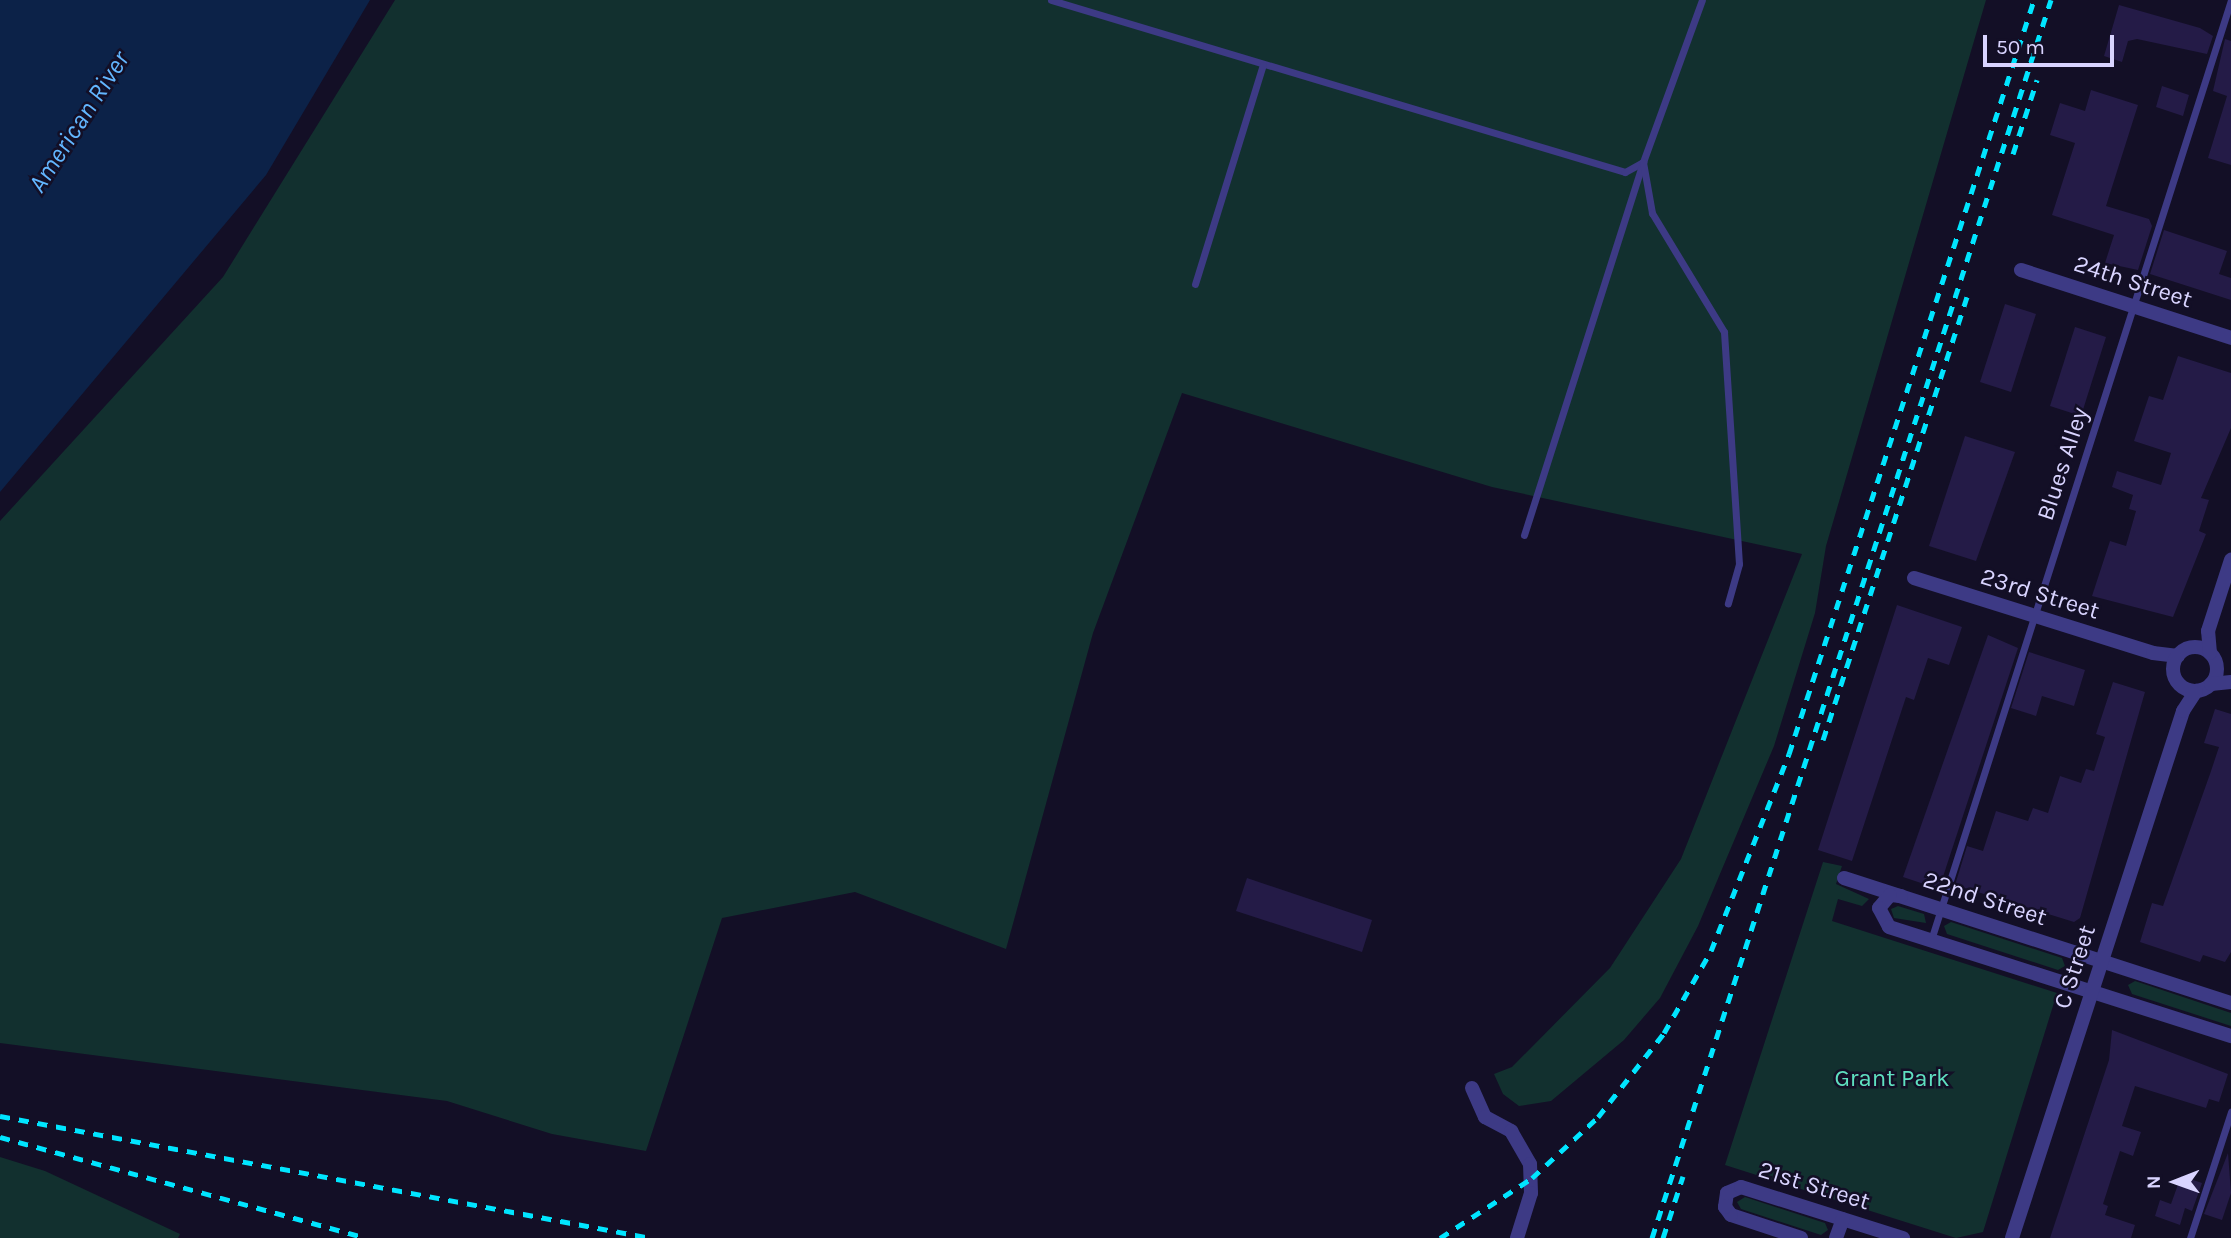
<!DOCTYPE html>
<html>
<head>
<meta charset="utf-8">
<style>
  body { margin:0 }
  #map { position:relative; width:2231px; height:1238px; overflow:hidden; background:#130f26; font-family:Karla,sans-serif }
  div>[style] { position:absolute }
  .green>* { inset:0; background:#12302f }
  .water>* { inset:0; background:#0c2248 }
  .building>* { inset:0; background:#241b47 }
  .lane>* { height:7px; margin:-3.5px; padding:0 3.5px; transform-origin:3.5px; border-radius:3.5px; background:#3d3a85 }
  .street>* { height:14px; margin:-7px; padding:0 7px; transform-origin:7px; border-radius:7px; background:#3d3a85 }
  .street>.ring { margin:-7px; padding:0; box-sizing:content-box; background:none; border:14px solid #3d3a85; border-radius:50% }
  .rail>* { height:5px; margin-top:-2.5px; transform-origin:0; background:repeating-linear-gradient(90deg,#00e5ff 0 10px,transparent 0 19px) }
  span { translate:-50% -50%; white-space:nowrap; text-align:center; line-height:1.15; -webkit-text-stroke:5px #130f26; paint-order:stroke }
  .street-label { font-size:24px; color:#d9d4ff }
  .park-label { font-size:24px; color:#5fe0c0 }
  .water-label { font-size:26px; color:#62b6ff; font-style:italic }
  .north { position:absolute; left:2140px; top:1147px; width:70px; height:70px; -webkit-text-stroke:5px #130f26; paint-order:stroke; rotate:269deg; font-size:19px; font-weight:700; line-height:28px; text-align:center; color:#d9d4ff }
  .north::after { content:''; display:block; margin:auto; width:24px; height:32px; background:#d9d4ff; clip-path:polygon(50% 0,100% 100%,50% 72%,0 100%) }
  .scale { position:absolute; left:1983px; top:35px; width:131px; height:32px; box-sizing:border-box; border:4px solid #d9d4ff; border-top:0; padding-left:9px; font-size:21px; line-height:24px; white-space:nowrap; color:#d9d4ff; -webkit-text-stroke:5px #130f26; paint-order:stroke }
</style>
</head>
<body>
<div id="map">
  <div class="green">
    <i style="clip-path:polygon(395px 0,1986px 0,1826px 546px,1815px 613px,1774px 746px,1698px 926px,1660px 998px,1624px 1040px,1551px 1101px,1519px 1106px,1503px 1094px,1494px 1074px,1512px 1067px,1610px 968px,1681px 859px,1802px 554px,1492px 487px,1182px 393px,1093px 633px,1006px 949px,855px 892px,722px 918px,646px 1151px,552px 1134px,447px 1101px,0 1043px,0 521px,223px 277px)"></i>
    <i style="clip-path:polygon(1823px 862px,1842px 866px,1836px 884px,1869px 899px,1862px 906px,1838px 899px,1832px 921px,2057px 993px,1983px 1232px,1956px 1238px,1725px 1165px)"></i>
    <i style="clip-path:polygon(1898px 906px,1924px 914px,1926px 923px,1894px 918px,1891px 909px)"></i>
    <i style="clip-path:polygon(1951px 922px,2062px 958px,2065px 966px,2058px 970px,1947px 934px,1944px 926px)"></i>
    <i style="clip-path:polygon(2135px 981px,2231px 1013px,2231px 1026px,2132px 994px,2128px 985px)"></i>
    <i style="clip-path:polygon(0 1157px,45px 1171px,180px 1234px,178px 1238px,0 1238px)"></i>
    <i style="clip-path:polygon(1745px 1197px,1825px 1223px,1828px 1230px,1821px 1235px,1741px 1209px,1737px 1202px)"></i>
  </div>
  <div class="water">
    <i style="clip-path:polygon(0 0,370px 0,266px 175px,0 492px)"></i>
  </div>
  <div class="building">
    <i style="clip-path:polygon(2119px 5px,2200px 28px,2213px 36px,2207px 54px,2137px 39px,2128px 41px,2122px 62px,2104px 56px)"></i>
    <i style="clip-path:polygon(2225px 39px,2231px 41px,2231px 165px,2208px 158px,2227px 96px,2213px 91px)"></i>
    <i style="clip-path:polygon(2162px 86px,2189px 95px,2183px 116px,2156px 107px)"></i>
    <i style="clip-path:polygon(2091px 90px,2138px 105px,2106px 206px,2149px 219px,2152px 226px,2138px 270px,2105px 263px,2114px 235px,2052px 215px,2075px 143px,2050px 135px,2060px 103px,2085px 111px)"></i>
    <i style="clip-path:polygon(2164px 230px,2227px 251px,2219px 274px,2231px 278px,2231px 300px,2150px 274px)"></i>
    <i style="clip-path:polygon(2005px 304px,2036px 314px,2011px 392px,1980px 382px)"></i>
    <i style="clip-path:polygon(2075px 327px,2106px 337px,2081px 416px,2050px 406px)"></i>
    <i style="clip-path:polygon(2178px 356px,2231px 373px,2231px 428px,2201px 498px,2209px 500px,2199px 531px,2206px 534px,2173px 617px,2092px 596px,2110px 541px,2126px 546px,2136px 511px,2129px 509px,2133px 495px,2112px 487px,2117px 471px,2161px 485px,2171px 453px,2134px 441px,2149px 396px,2163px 400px)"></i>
    <i style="clip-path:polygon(1965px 436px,2015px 452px,1976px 561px,1929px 546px)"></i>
    <i style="clip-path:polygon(1897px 605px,1962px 627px,1949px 665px,1928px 658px,1914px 700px,1906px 697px,1852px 861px,1818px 850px)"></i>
    <i style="clip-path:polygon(1988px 635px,2018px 648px,1939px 889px,1903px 877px)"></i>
    <i style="clip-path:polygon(2029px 652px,2085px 670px,2074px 706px,2042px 696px,2036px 716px,2011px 708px)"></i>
    <i style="clip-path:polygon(2113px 682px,2145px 692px,2080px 918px,2074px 922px,1955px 885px,1967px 846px,1983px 851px,1996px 811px,2028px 821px,2033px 808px,2048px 813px,2060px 776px,2081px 783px,2086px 769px,2094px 771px,2105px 737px,2096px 734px)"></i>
    <i style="clip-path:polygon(2215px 709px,2231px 714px,2231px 952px,2225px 962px,2203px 955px,2200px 962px,2140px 942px,2152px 903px,2163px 906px,2210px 774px,2219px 747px,2204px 743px)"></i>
    <i style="clip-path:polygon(1247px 878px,1372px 920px,1362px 952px,1236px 911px)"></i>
    <i style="clip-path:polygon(2112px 1030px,2228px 1074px,2219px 1102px,2209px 1099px,2206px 1108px,2135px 1086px,2122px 1126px,2141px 1132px,2133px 1156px,2120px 1151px,2103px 1204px,2108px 1206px,2105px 1215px,2135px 1225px,2131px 1238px,2050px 1238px,2109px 1060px)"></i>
    <i style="clip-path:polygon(2228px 1153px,2231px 1193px,2222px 1220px,2204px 1214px)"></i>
    <i style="clip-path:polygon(2181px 1176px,2202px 1183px,2192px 1211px,2185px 1208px,2180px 1225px,2155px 1216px,2160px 1200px,2171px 1204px)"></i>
  </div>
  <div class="lane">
    <i style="left:1051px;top:0;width:599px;rotate:16.68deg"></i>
    <i style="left:1625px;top:172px;width:21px;rotate:-29deg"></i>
    <i style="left:1643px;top:162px;width:172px;rotate:-70deg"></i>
    <i style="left:1195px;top:284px;width:229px;rotate:-72.8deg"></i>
    <i style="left:1524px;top:535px;width:392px;rotate:-72.3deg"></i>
    <i style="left:1643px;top:162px;width:52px;rotate:80deg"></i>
    <i style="left:1652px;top:213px;width:139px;rotate:58.8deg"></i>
    <i style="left:1724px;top:332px;width:232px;rotate:86.3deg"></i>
    <i style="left:1739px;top:564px;width:41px;rotate:105.8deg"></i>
    <i style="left:1931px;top:940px;width:987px;rotate:-72.3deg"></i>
    <i style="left:2190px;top:1238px;width:133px;rotate:-72deg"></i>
  </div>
  <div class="street">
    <i style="left:2021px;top:270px;width:221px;rotate:17.9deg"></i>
    <i style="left:1914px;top:578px;width:250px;rotate:17.4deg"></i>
    <i style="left:2153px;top:653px;width:25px;rotate:7deg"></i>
    <i class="ring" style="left:2173px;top:647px;width:30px;height:30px"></i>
    <i style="left:2210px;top:653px;width:22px;rotate:-95deg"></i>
    <i style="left:2208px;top:631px;width:75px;rotate:-72.1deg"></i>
    <i style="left:2211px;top:684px;width:20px;rotate:-6deg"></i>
    <i style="left:1844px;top:878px;width:407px;rotate:17.9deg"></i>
    <i style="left:1901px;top:896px;width:11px;rotate:-175deg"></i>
    <i style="left:1890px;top:895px;width:17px;rotate:130deg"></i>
    <i style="left:1879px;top:908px;width:21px;rotate:62deg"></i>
    <i style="left:1889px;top:927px;width:359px;rotate:17.7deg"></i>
    <i style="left:1472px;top:1088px;width:32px;rotate:66deg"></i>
    <i style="left:1485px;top:1117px;width:30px;rotate:28deg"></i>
    <i style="left:1511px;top:1131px;width:38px;rotate:60deg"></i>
    <i style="left:1530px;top:1164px;width:29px;rotate:88deg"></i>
    <i style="left:1531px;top:1193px;width:47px;rotate:107.3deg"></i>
    <i style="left:1801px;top:1238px;width:74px;rotate:-161.8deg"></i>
    <i style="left:1731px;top:1215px;width:10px;rotate:-127deg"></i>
    <i style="left:1725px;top:1207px;width:14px;rotate:-82deg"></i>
    <i style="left:1727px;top:1193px;width:15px;rotate:-23deg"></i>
    <i style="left:1741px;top:1187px;width:170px;rotate:17.5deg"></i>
    <i style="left:1836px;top:1238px;width:20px;rotate:-70deg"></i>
    <i style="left:2012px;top:1238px;width:554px;rotate:-72.02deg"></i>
    <i style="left:2183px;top:711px;width:24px;rotate:-57deg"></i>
  </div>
  <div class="rail">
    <i style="left:2013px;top:154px;width:78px;rotate:-72deg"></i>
    <i style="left:1823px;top:740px;width:466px;rotate:-72deg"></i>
    <i style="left:0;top:1116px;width:662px;rotate:10.61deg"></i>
    <i style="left:0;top:1137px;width:380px;rotate:15.4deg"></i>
    <i style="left:1440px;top:1238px;width:110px;rotate:-33.1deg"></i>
    <i style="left:1532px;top:1178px;width:90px;rotate:-42.7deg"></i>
    <i style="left:1598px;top:1117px;width:107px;rotate:-51.8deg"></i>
    <i style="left:1664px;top:1033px;width:95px;rotate:-60.2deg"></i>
    <i style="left:1711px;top:951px;width:212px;rotate:-68.4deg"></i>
    <i style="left:1789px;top:754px;width:793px;rotate:-72deg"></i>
    <i style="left:1652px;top:1238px;width:1301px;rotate:-72.14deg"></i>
    <i style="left:1663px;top:1238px;width:65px;rotate:-72.1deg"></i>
  </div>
  <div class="street-label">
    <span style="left:2133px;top:282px;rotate:18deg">24th Street</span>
    <span style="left:2063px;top:464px;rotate:-72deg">Blues Alley</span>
    <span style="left:2040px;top:594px;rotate:17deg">23rd Street</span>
    <span style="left:1985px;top:899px;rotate:18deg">22nd Street</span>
    <span style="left:2075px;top:967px;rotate:-72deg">C Street</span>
    <span style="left:1814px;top:1186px;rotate:17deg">21st Street</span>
  </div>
  <div class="park-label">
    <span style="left:1892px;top:1079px">Grant Park</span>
  </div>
  <div class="water-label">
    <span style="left:79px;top:122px;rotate:-57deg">American River</span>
  </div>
  <div class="north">N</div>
  <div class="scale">50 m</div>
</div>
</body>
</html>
